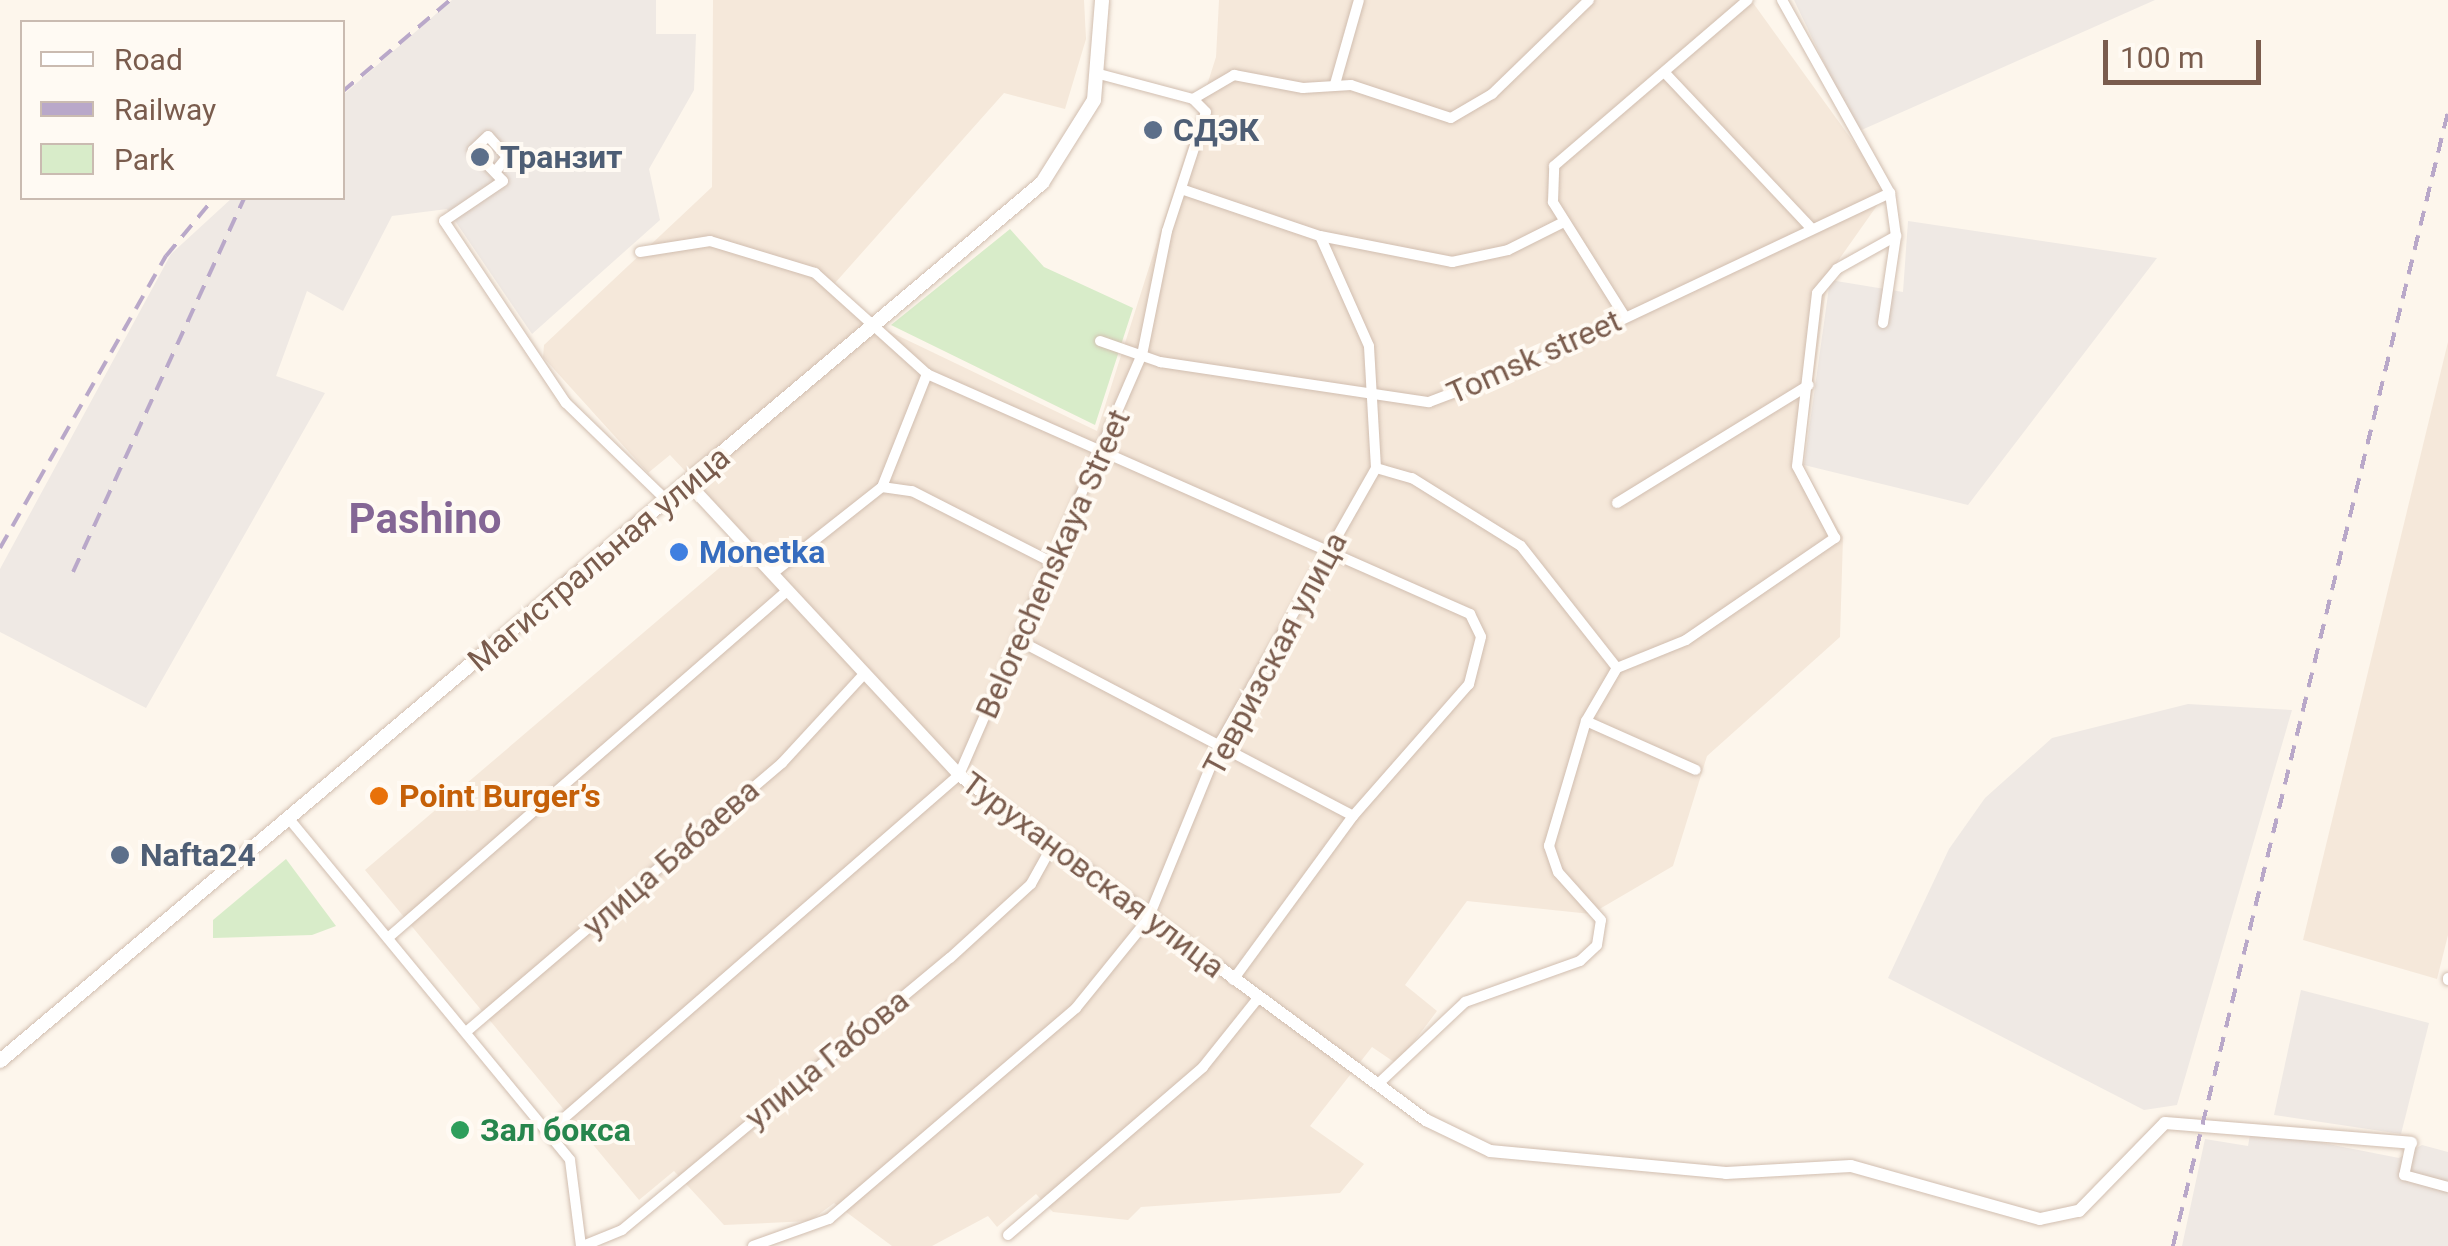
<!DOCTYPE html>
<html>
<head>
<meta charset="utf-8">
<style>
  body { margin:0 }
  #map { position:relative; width:2448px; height:1246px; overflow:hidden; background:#fdf6ec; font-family:Roboto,sans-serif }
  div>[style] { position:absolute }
  .residential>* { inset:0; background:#f5e8da }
  .industrial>* { inset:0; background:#efe9e4 }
  .green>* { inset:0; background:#d8ecc9 }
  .roads { filter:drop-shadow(0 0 2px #d1beb0) drop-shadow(0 0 2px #d1beb0) }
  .minor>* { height:10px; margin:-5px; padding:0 5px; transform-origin:5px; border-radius:5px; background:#fff }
  .tertiary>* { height:12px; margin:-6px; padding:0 6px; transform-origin:6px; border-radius:6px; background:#fff }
  .secondary>* { height:14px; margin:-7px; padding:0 7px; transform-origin:7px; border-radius:7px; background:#fff }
  .rail>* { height:4px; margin-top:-2px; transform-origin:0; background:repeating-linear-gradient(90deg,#b9a8c9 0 15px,transparent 0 25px) }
  .dots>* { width:28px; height:28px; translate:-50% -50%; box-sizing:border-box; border:5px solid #fffaf3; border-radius:50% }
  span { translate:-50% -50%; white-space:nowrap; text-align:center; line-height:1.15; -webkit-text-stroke:8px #fffaf3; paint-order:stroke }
  .service-label { font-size:32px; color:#4e5e75; font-weight:700 }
  .left { translate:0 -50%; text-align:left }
  .street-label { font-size:32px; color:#7a5c4d }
  .shop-label { font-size:32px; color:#366cbe; font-weight:700 }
  .food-label { font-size:32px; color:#c56008; font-weight:700 }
  .leisure-label { font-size:32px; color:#27864d; font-weight:700 }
  .district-label { font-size:42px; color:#846695; font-weight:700 }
  .legend { position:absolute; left:20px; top:20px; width:325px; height:180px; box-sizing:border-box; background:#fffaf3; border:2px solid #cabbb1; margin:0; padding:12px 18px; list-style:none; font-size:30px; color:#7a5c4d }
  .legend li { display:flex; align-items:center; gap:20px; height:50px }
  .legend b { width:50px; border:2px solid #cabbb1 }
  .scale { position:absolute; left:2103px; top:40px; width:158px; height:45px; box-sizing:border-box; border:5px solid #7a5c4d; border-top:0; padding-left:12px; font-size:30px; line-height:35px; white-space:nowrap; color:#7a5c4d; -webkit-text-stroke:8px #fffaf3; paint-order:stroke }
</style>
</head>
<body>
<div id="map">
  <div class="residential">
    <i style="clip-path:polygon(713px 0,1084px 0,1086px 39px,1065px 109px,1004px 93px,835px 283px,882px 328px,1097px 431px,1216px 57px,1219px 0,1751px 0,1888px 190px,1828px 275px,1802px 464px,1843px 537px,1840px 637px,1707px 756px,1673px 866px,1591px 914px,1467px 901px,1405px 985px,1437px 1011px,1397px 1064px,1372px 1047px,1310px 1126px,1364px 1164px,1340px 1193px,1141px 1207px,1128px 1220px,1053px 1212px,1036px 1194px,997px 1227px,988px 1216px,932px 1246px,892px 1246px,834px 1203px,810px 1221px,724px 1225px,674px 1171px,639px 1200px,365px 870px,751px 541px,670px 455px,648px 473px,543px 357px,544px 345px,712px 187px)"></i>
    <i style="clip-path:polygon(2448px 342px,2448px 935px,2437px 979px,2303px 940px)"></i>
  </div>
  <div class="industrial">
    <i style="clip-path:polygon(452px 0,656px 0,656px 34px,696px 34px,694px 90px,649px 169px,660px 220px,532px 334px,447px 209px,392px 216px,343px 311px,307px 291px,276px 376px,325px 393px,146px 708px,0 632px,0 569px,171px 254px,232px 198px,342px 198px,343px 95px)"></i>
    <i style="clip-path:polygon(1794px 0,2155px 0,1857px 132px)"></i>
    <i style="clip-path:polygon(1908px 221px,2157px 258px,1968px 505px,1804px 465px,1830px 280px,1903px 292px)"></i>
    <i style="clip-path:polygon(2188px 704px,2292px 710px,2177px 1105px,2144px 1110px,1888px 978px,1949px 849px,1985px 798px,2052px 738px)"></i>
    <i style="clip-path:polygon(2301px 990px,2429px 1023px,2401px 1134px,2274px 1115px)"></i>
    <i style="clip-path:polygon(2251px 1129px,2399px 1158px,2422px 1145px,2448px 1152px,2448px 1246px,2182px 1246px,2205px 1139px,2248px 1146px)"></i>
  </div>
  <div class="green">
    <i style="clip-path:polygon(1010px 229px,1044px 267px,1133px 308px,1095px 425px,891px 325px)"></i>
    <i style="clip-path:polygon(286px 859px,336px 926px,312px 935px,213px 938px,213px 920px)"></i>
  </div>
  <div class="roads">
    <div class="minor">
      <i style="left:1782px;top:0;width:221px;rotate:60.8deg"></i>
      <i style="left:1890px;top:193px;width:43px;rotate:82.1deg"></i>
      <i style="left:1896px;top:236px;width:88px;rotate:98.5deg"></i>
      <i style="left:1666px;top:74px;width:210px;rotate:46.7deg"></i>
      <i style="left:1335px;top:84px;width:87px;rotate:-74.1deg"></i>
      <i style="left:1193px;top:99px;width:48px;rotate:-30.3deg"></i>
      <i style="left:1234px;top:75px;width:70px;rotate:10.7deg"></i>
      <i style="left:1303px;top:88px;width:48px;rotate:-3.6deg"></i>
      <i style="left:1351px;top:85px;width:105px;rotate:18.3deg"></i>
      <i style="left:1451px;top:118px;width:48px;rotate:-30.3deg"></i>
      <i style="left:1492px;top:94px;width:135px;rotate:-44.1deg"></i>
      <i style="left:495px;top:172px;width:19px;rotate:-51deg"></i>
      <i style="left:507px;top:157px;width:28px;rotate:-132deg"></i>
      <i style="left:488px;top:136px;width:21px;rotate:137deg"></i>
      <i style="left:473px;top:150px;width:43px;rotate:45.9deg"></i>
      <i style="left:503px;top:181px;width:71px;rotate:145.9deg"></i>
      <i style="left:444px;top:221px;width:219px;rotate:56.2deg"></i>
      <i style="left:566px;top:403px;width:139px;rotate:44.1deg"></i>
      <i style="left:1184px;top:190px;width:144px;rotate:18.7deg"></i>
      <i style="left:1320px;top:236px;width:135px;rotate:11.1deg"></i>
      <i style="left:1452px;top:262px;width:57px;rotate:-12.1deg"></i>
      <i style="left:1508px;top:250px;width:63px;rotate:-26.6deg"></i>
      <i style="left:640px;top:252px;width:71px;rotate:-8.9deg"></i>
      <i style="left:710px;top:241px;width:110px;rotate:16.9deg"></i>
      <i style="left:815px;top:273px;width:151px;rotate:42deg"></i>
      <i style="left:927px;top:374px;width:594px;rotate:23.84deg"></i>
      <i style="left:1470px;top:614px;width:25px;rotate:64deg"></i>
      <i style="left:1481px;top:637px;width:49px;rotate:104.3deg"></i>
      <i style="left:1469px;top:684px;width:176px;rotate:131.3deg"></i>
      <i style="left:1625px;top:317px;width:136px;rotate:-122.1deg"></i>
      <i style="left:1553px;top:202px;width:36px;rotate:-88deg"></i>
      <i style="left:1554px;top:166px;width:255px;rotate:-40.6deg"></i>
      <i style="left:1100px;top:341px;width:64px;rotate:19.3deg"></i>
      <i style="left:1160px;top:362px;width:272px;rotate:8.5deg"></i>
      <i style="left:1429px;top:402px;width:102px;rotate:-20.8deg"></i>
      <i style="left:1524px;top:366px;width:405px;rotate:-25.3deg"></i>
      <i style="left:1376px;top:468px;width:37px;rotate:16deg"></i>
      <i style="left:1412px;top:478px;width:128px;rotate:32deg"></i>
      <i style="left:1521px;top:546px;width:155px;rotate:51.8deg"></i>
      <i style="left:882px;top:487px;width:122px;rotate:-68.3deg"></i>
      <i style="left:1617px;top:503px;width:225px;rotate:-31.6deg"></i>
      <i style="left:773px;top:573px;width:139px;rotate:-38.3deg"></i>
      <i style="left:882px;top:487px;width:30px;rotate:8deg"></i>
      <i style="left:912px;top:491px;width:161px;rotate:27deg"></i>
      <i style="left:1020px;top:641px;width:376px;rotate:27.7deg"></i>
      <i style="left:1353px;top:816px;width:203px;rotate:126.2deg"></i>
      <i style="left:1586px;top:721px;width:120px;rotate:24deg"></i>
      <i style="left:290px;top:820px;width:440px;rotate:50.5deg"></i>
      <i style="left:570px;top:1160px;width:87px;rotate:82.7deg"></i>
      <i style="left:389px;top:937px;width:529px;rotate:-41.01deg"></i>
      <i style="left:2448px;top:980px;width:2px;rotate:-90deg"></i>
      <i style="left:466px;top:1032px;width:415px;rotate:-40.4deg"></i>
      <i style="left:782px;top:763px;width:122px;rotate:-47.3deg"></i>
      <i style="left:1378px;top:1084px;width:120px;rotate:-43.3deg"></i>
      <i style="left:1465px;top:1002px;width:122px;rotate:-19.6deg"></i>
      <i style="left:1580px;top:961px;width:23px;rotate:-43deg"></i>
      <i style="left:1597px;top:945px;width:25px;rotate:-81deg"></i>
      <i style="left:1601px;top:920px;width:64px;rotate:-131.9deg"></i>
      <i style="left:1558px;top:872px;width:28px;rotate:-109deg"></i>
      <i style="left:1549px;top:846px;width:130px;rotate:-73.5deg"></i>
      <i style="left:1586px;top:721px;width:61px;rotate:-59.7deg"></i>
      <i style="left:1617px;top:668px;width:74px;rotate:-22.1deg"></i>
      <i style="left:1686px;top:640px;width:181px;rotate:-34.4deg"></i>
      <i style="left:1835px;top:538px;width:81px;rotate:-117.8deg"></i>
      <i style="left:1797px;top:466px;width:174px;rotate:-83.4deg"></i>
      <i style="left:1817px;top:293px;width:31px;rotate:-50deg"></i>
      <i style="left:1837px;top:269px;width:68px;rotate:-29.2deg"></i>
      <i style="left:548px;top:1132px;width:544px;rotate:-40.98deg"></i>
      <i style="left:959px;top:775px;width:458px;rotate:-66.5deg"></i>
      <i style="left:1142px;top:355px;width:126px;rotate:-78.6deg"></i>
      <i style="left:1167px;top:231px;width:125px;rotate:-71.9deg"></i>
      <i style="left:1206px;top:112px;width:18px;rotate:-135deg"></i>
      <i style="left:1193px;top:99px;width:97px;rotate:-165.1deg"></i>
      <i style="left:2411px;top:1143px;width:33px;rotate:102deg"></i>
      <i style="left:2404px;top:1175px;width:46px;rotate:15.3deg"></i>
      <i style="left:1008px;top:1235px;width:257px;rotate:-40.7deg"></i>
      <i style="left:1203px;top:1067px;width:88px;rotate:-51.4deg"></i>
      <i style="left:583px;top:1246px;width:42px;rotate:-22.3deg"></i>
      <i style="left:622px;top:1230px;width:426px;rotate:-39.7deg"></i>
      <i style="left:950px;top:958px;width:110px;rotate:-42.4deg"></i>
      <i style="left:1031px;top:884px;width:41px;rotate:-60.9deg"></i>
      <i style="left:753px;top:1246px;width:81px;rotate:-19.6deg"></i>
      <i style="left:829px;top:1219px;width:325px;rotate:-40.5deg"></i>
      <i style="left:1076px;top:1008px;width:114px;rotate:-51deg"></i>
      <i style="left:1148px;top:919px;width:192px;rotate:-67.7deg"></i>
      <i style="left:1221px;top:741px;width:314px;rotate:-60.4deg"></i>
      <i style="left:1376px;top:468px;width:122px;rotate:-93.3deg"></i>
      <i style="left:1369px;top:346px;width:120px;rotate:-114deg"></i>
    </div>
    <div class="tertiary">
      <i style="left:688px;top:483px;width:398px;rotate:47.1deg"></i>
      <i style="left:959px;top:775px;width:581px;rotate:36.46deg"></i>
      <i style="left:1426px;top:1120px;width:71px;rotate:25.8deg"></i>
      <i style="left:1490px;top:1151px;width:237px;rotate:5.3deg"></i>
      <i style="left:1726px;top:1173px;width:125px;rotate:-3.2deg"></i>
      <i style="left:1851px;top:1166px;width:196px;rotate:15.7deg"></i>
      <i style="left:2040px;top:1219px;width:40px;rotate:-12deg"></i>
      <i style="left:2079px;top:1211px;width:123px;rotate:-45.7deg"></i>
      <i style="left:2165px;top:1123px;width:247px;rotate:4.6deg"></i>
    </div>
    <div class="secondary">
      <i style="left:0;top:1061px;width:1363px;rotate:-40.12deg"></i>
      <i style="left:1042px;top:183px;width:98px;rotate:-57.9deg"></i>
      <i style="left:1094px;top:100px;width:100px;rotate:-85.4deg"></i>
    </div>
  </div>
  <div class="rail">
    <i style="left:342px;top:92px;width:142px;rotate:-40.4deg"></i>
    <i style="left:0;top:548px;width:336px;rotate:-60.4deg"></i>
    <i style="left:166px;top:256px;width:75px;rotate:-50.4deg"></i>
    <i style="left:73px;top:572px;width:411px;rotate:-65.4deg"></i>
    <i style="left:2173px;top:1246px;width:1167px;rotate:-76.37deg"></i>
  </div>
  <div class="dots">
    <i style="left:1153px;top:130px;background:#5c6f8a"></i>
    <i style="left:480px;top:157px;background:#5c6f8a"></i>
    <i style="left:679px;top:552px;background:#3f7fe0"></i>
    <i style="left:379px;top:796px;background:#e8710a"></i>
    <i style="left:120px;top:855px;background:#5c6f8a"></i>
    <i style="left:460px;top:1130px;background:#2e9e5b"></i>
  </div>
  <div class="service-label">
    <span class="left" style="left:1173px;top:130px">СДЭК</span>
    <span class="left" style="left:500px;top:157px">Транзит</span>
    <span class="left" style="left:140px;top:855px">Nafta24</span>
  </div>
  <div class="street-label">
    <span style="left:1534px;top:357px;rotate:-24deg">Tomsk street</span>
    <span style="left:599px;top:559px;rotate:-40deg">Магистральная улица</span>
    <span style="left:1053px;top:564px;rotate:-66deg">Belorechenskaya Street</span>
    <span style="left:1275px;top:654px;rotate:-62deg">Тевризская улица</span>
    <span style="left:671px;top:858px;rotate:-41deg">улица Бабаева</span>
    <span style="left:1093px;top:875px;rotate:37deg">Турухановская улица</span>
    <span style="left:827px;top:1059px;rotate:-39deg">улица Габова</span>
  </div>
  <div class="shop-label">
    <span class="left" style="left:699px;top:552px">Monetka</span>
  </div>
  <div class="food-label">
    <span class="left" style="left:399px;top:796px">Point Burger’s</span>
  </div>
  <div class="leisure-label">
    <span class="left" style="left:480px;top:1130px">Зал бокса</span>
  </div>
  <div class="district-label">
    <span style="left:425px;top:519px">Pashino</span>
  </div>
  <ul class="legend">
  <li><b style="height:12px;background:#fff"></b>Road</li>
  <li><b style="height:12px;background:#b9a8c9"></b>Railway</li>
  <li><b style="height:28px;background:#d8ecc9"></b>Park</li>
  </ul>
  <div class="scale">100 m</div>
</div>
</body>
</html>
